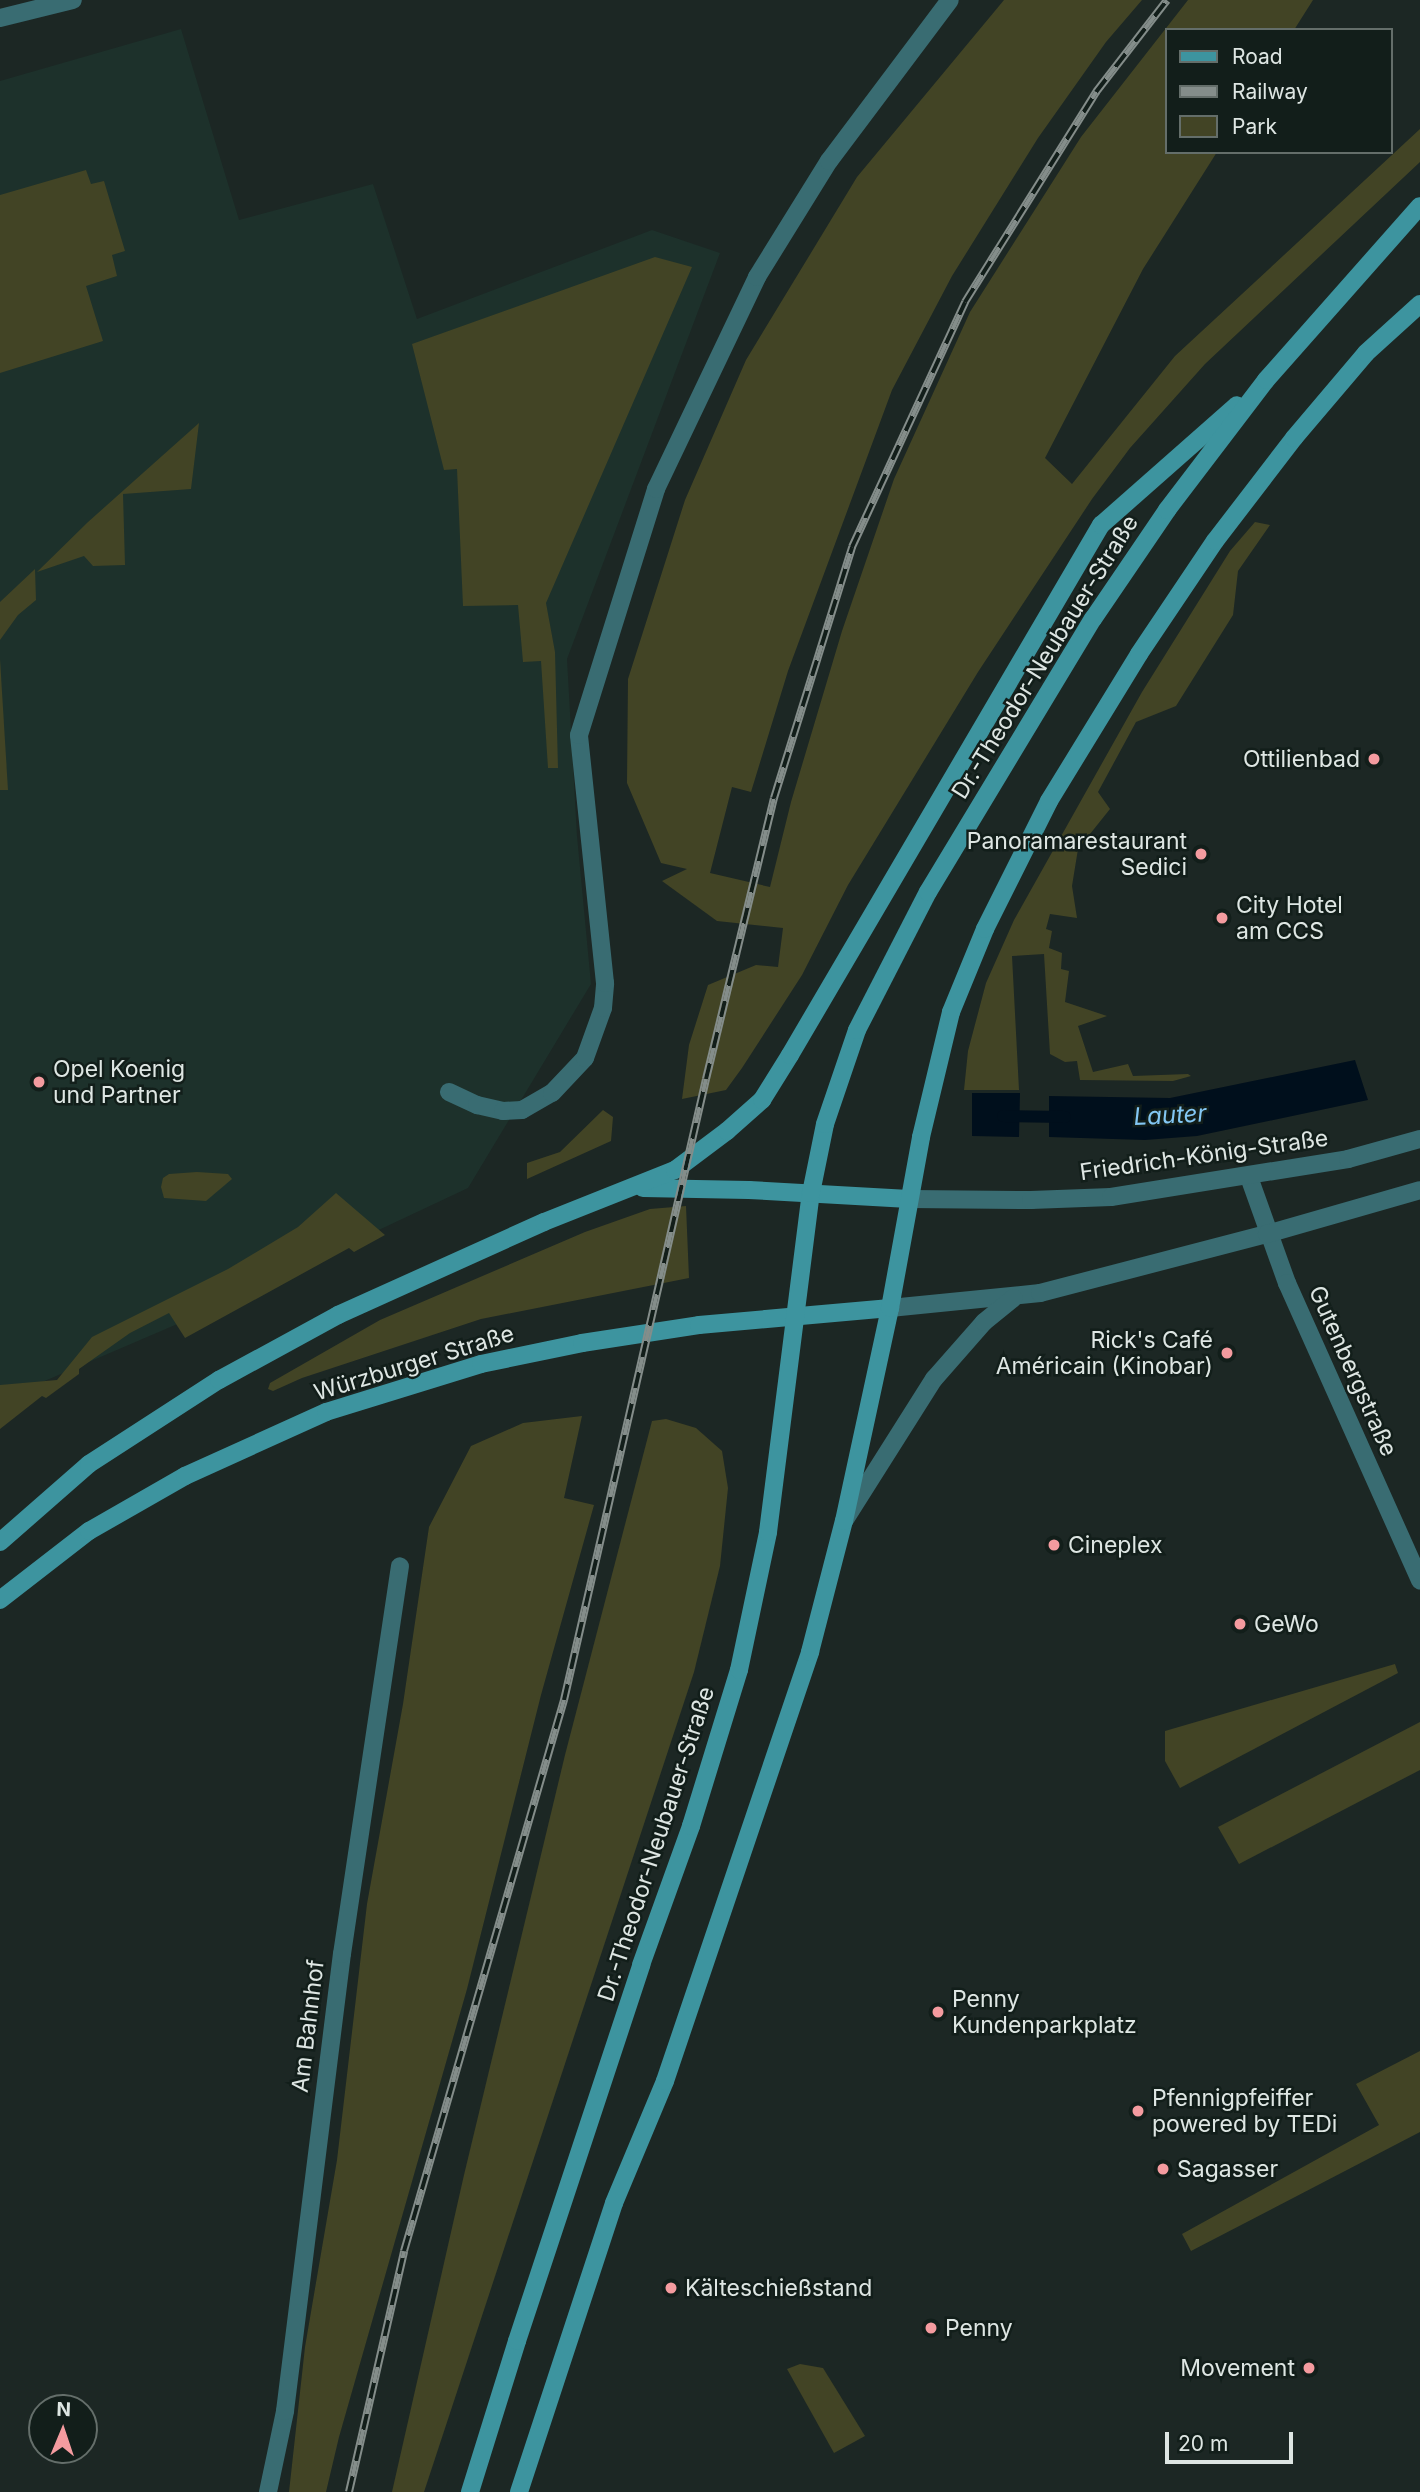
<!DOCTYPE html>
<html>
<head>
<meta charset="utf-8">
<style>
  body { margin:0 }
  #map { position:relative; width:1420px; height:2492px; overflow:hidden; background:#1c2724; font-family:Inter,sans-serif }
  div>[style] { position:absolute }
  .built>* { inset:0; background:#1d312b }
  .green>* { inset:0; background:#424425 }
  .water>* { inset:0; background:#000f1c }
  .stream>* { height:12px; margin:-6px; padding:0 6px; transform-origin:6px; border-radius:6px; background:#000f1c }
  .minor>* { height:18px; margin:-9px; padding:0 9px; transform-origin:9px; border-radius:9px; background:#396c72 }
  .secondary>* { height:18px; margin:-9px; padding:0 9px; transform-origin:9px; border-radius:9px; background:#3d949f }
  .rail>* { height:8px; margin-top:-4px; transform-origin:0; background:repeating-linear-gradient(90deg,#121e1a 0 16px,#848d8a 0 32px); box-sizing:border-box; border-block:2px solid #848d8a }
  .dots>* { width:19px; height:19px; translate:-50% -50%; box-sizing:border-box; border:4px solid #121e1a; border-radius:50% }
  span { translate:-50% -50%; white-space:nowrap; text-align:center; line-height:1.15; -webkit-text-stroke:5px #121e1a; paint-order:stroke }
  .street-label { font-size:23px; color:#dee6e3 }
  .poi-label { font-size:23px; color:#dee6e3 }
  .right { translate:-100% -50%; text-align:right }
  .left { translate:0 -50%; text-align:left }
  .water-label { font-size:24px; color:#83c7f4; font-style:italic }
  .legend { position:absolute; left:1165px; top:28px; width:228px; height:126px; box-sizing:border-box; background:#121e1a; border:2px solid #646e6a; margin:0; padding:9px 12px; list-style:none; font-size:21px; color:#dee6e3 }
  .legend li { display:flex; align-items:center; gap:14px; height:35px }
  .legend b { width:35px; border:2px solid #646e6a }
  .north { position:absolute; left:28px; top:2394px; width:70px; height:70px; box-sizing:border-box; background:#121e1a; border:2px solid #646e6a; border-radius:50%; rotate:2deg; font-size:19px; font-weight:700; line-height:28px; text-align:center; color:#dee6e3 }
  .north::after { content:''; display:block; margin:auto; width:24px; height:32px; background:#f49b9f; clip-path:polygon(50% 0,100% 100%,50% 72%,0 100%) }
  .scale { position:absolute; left:1165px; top:2432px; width:128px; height:32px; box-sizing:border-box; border:4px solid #dee6e3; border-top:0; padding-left:9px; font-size:21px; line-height:24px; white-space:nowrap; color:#dee6e3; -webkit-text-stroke:5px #121e1a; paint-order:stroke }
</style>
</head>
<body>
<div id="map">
  <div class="built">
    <i style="clip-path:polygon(181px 29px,239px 220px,373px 184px,417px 319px,652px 230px,720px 253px,567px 659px,577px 836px,591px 984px,468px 1188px,196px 1316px,33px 1386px,0 1394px,0 81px)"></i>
  </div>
  <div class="green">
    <i style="clip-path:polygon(1004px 0,1142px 0,1106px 42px,1038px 138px,952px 276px,892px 390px,788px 671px,751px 792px,732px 787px,710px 873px,770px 887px,791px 802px,842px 631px,894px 479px,970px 312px,1081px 137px,1188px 0,1313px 0,1294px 30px,1166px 30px,1166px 152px,1217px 152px,1143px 269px,1045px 458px,1072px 484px,1175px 356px,1420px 129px,1420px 162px,1205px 364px,1130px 448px,1092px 499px,978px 672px,848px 885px,802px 975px,742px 1068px,726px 1090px,682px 1099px,689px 1045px,708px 985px,756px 965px,778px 967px,783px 928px,717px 921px,662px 881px,687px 869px,661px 863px,627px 783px,628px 679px,685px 500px,746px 360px,857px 177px)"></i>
    <i style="clip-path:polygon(86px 170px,91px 184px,104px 181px,125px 251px,112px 255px,117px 276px,86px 286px,103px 341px,0 373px,0 195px)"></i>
    <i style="clip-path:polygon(655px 257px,692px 267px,546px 603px,555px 652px,558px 768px,548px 768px,541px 661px,523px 662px,518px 605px,463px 606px,457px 469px,444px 470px,412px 344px)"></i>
    <i style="clip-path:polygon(199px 423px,191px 489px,123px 494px,125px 565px,93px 566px,84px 556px,37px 572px,88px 522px)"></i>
    <i style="clip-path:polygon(1255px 522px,1270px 525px,1238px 571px,1233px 615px,1176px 706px,1136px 722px,1098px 792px,1110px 809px,1078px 849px,1072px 886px,1077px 918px,1050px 914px,1046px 929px,1052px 931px,1049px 948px,1062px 953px,1061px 969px,1069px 971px,1065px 1002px,1107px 1016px,1078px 1026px,1093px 1072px,1128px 1064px,1133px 1076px,1188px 1074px,1191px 1076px,1173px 1081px,1080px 1080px,1077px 1061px,1065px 1062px,1050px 1054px,1044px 954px,1012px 956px,1019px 1090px,964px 1090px,968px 1051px,986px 983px,1014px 920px,1142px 692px,1230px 551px)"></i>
    <i style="clip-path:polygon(35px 569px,36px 600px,18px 615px,0 640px,0 602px)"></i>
    <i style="clip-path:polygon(0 659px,8px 790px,0 790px)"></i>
    <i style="clip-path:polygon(603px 1110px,613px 1117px,611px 1141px,527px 1179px,527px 1163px,560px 1152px)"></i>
    <i style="clip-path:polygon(197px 1172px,228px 1174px,232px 1179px,206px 1201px,164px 1198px,161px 1187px,163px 1178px,169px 1174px)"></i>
    <i style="clip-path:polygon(336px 1193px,385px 1235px,354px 1252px,349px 1248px,185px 1338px,169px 1313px,130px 1333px,79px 1369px,79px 1374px,46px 1398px,42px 1396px,0 1429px,0 1385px,57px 1380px,92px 1337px,228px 1269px,298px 1227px)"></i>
    <i style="clip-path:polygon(686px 1206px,689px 1278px,481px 1319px,302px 1378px,273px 1391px,268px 1389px,270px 1383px,380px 1320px,585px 1232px,650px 1209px)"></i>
    <i style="clip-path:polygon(582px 1416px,564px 1498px,594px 1505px,541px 1695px,467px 1989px,339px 2437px,326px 2492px,289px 2492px,305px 2347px,337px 2160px,367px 1904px,403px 1704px,429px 1527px,471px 1446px,523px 1423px)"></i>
    <i style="clip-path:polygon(666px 1419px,696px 1428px,722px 1451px,728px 1488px,720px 1566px,694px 1672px,424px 2492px,392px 2492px,464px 2175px,565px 1755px,652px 1421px)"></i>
    <i style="clip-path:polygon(1395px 1664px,1398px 1673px,1180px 1788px,1165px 1761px,1165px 1731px)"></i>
    <i style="clip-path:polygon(1420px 1722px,1420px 1770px,1239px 1864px,1218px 1827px)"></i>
    <i style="clip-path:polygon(1420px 2051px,1420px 2132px,1191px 2251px,1182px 2234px,1379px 2125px,1356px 2084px)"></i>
    <i style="clip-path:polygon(800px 2364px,823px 2368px,865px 2436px,834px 2453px,787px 2369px)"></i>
  </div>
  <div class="water">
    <i style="clip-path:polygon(1355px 1060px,1368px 1100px,1197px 1136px,1145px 1140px,1049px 1137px,1049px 1096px,1170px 1098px)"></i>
    <i style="clip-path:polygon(972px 1093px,1020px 1093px,1019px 1137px,972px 1136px)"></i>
  </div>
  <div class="stream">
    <i style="left:1003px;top:1116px;width:62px;rotate:0.9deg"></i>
  </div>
  <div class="minor">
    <i style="left:0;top:18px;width:75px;rotate:-13.9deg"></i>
    <i style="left:449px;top:1092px;width:31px;rotate:25deg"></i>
    <i style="left:477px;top:1105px;width:27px;rotate:13deg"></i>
    <i style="left:503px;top:1111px;width:19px;rotate:-3deg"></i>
    <i style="left:522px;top:1110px;width:34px;rotate:-30deg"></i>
    <i style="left:552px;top:1093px;width:48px;rotate:-46.7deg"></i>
    <i style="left:585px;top:1058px;width:53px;rotate:-70.2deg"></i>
    <i style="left:603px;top:1008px;width:25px;rotate:-85deg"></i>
    <i style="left:605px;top:983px;width:249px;rotate:-96deg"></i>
    <i style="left:579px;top:735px;width:258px;rotate:-72.6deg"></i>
    <i style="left:656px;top:489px;width:235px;rotate:-64.5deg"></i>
    <i style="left:757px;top:277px;width:137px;rotate:-58.2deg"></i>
    <i style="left:829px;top:161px;width:201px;rotate:-53.1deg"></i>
    <i style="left:1249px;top:1177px;width:113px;rotate:70.3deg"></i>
    <i style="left:1287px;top:1283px;width:326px;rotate:65.9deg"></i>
    <i style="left:909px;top:1199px;width:122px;rotate:0.5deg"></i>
    <i style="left:1031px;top:1200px;width:80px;rotate:-2.1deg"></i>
    <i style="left:1111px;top:1197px;width:240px;rotate:-9.1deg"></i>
    <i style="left:1348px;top:1159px;width:75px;rotate:-15.5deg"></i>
    <i style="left:890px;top:1308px;width:151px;rotate:-5.7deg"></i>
    <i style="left:1040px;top:1293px;width:235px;rotate:-14.6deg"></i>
    <i style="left:1267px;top:1234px;width:159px;rotate:-16deg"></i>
    <i style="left:846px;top:1518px;width:165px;rotate:-57.7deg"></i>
    <i style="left:934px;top:1379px;width:76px;rotate:-48.7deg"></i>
    <i style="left:984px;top:1322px;width:38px;rotate:-39deg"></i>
    <i style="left:268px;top:2492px;width:83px;rotate:-78.1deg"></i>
    <i style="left:285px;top:2411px;width:461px;rotate:-82.9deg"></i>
    <i style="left:342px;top:1954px;width:392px;rotate:-81.5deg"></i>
  </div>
  <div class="secondary">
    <i style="left:643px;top:1188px;width:106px;rotate:1.1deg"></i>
    <i style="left:749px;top:1190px;width:160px;rotate:3.2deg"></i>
    <i style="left:0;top:1542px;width:118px;rotate:-41.2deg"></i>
    <i style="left:89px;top:1464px;width:155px;rotate:-32.9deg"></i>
    <i style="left:219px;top:1380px;width:136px;rotate:-28.6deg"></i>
    <i style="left:338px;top:1315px;width:226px;rotate:-24.3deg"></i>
    <i style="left:544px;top:1222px;width:141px;rotate:-21.7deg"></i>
    <i style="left:675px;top:1170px;width:65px;rotate:-36.9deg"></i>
    <i style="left:727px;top:1131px;width:47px;rotate:-41.5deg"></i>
    <i style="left:762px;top:1100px;width:53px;rotate:-58.1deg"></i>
    <i style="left:790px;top:1055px;width:615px;rotate:-59.6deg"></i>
    <i style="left:1101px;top:525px;width:181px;rotate:-41.4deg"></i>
    <i style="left:0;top:1600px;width:113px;rotate:-37.8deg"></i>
    <i style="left:89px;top:1531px;width:111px;rotate:-29.8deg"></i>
    <i style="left:185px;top:1476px;width:155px;rotate:-24.4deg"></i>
    <i style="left:326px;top:1412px;width:162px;rotate:-17.2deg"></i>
    <i style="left:481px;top:1364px;width:103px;rotate:-11.7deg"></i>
    <i style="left:582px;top:1343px;width:118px;rotate:-8.7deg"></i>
    <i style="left:699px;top:1325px;width:192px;rotate:-5.1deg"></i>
    <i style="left:470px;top:2492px;width:158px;rotate:-72.7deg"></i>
    <i style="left:517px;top:2341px;width:396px;rotate:-71.7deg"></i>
    <i style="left:641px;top:1965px;width:148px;rotate:-70.2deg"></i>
    <i style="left:691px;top:1826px;width:163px;rotate:-72.9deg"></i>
    <i style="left:739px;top:1670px;width:141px;rotate:-78.1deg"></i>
    <i style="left:768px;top:1532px;width:342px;rotate:-82.8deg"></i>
    <i style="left:811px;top:1193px;width:70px;rotate:-78.5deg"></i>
    <i style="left:825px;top:1124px;width:99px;rotate:-71.2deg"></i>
    <i style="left:857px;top:1030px;width:155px;rotate:-62.8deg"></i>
    <i style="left:928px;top:892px;width:319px;rotate:-58.9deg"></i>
    <i style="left:1093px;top:619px;width:132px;rotate:-55.8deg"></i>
    <i style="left:1167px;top:510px;width:163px;rotate:-52.7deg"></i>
    <i style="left:1266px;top:380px;width:232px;rotate:-48.5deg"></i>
    <i style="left:519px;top:2492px;width:304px;rotate:-71.8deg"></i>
    <i style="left:614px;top:2203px;width:132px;rotate:-67.3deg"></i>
    <i style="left:665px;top:2081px;width:453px;rotate:-71.3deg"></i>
    <i style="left:810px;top:1652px;width:135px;rotate:-75.5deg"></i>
    <i style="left:844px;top:1521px;width:218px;rotate:-77.8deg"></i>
    <i style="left:890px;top:1308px;width:174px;rotate:-79.7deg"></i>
    <i style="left:921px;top:1137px;width:129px;rotate:-76.5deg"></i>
    <i style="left:951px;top:1012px;width:90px;rotate:-67.7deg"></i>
    <i style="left:985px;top:929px;width:143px;rotate:-63.4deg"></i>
    <i style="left:1049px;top:801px;width:172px;rotate:-58.5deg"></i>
    <i style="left:1139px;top:654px;width:136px;rotate:-56.1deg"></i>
    <i style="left:1215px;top:541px;width:130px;rotate:-52.5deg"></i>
    <i style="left:1294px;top:438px;width:111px;rotate:-49.7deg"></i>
    <i style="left:1366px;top:353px;width:73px;rotate:-42.2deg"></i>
  </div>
  <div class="rail">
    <i style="left:349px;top:2492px;width:247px;rotate:-77.1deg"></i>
    <i style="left:404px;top:2251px;width:574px;rotate:-73.81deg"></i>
    <i style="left:564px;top:1700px;width:637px;rotate:-77.12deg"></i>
    <i style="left:706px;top:1079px;width:289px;rotate:-76.4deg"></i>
    <i style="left:774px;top:798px;width:263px;rotate:-72.7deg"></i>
    <i style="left:852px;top:547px;width:270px;rotate:-65.2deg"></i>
    <i style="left:965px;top:302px;width:248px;rotate:-58deg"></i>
    <i style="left:1096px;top:92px;width:116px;rotate:-52.3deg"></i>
  </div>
  <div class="dots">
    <i style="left:1374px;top:759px;background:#f49b9f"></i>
    <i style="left:1201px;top:854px;background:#f49b9f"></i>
    <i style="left:1222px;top:918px;background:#f49b9f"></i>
    <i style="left:39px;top:1082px;background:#f49b9f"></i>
    <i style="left:1227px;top:1353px;background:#f49b9f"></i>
    <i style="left:1054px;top:1545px;background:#f49b9f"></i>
    <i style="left:1240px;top:1624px;background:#f49b9f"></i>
    <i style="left:938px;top:2012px;background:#f49b9f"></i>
    <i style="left:1138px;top:2111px;background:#f49b9f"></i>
    <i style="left:1163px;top:2169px;background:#f49b9f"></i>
    <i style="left:671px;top:2288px;background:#f49b9f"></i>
    <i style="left:931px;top:2328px;background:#f49b9f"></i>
    <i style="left:1309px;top:2368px;background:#f49b9f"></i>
  </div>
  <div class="street-label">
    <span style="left:1045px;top:657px;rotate:-58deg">Dr.-Theodor-Neubauer-Straße</span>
    <span style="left:1204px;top:1155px;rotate:-8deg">Friedrich-König-Straße</span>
    <span style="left:414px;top:1363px;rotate:-17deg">Würzburger Straße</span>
    <span style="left:1353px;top:1371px;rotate:66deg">Gutenbergstraße</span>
    <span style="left:656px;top:1844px;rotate:-72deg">Dr.-Theodor-Neubauer-Straße</span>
    <span style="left:308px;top:2026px;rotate:-83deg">Am Bahnhof</span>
  </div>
  <div class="poi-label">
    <span class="right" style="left:1360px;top:759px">Ottilienbad</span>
    <span class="right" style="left:1187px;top:854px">Panoramarestaurant<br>Sedici</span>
    <span class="left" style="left:1236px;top:918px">City Hotel<br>am CCS</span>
    <span class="left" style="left:53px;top:1082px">Opel Koenig<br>und Partner</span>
    <span class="right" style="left:1213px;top:1353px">Rick's Café<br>Américain (Kinobar)</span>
    <span class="left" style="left:1068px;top:1545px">Cineplex</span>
    <span class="left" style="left:1254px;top:1624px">GeWo</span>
    <span class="left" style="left:952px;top:2012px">Penny<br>Kundenparkplatz</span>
    <span class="left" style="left:1152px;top:2111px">Pfennigpfeiffer<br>powered by TEDi</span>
    <span class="left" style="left:1177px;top:2169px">Sagasser</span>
    <span class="left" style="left:685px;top:2288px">Kälteschießstand</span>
    <span class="left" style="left:945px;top:2328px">Penny</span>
    <span class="right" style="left:1295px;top:2368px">Movement</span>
  </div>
  <div class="water-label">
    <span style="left:1170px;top:1115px;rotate:-3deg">Lauter</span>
  </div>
  <ul class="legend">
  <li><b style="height:9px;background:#3d949f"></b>Road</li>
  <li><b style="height:9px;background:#848d8a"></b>Railway</li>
  <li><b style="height:19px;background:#424425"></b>Park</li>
  </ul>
  <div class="north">N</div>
  <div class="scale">20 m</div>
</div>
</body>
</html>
